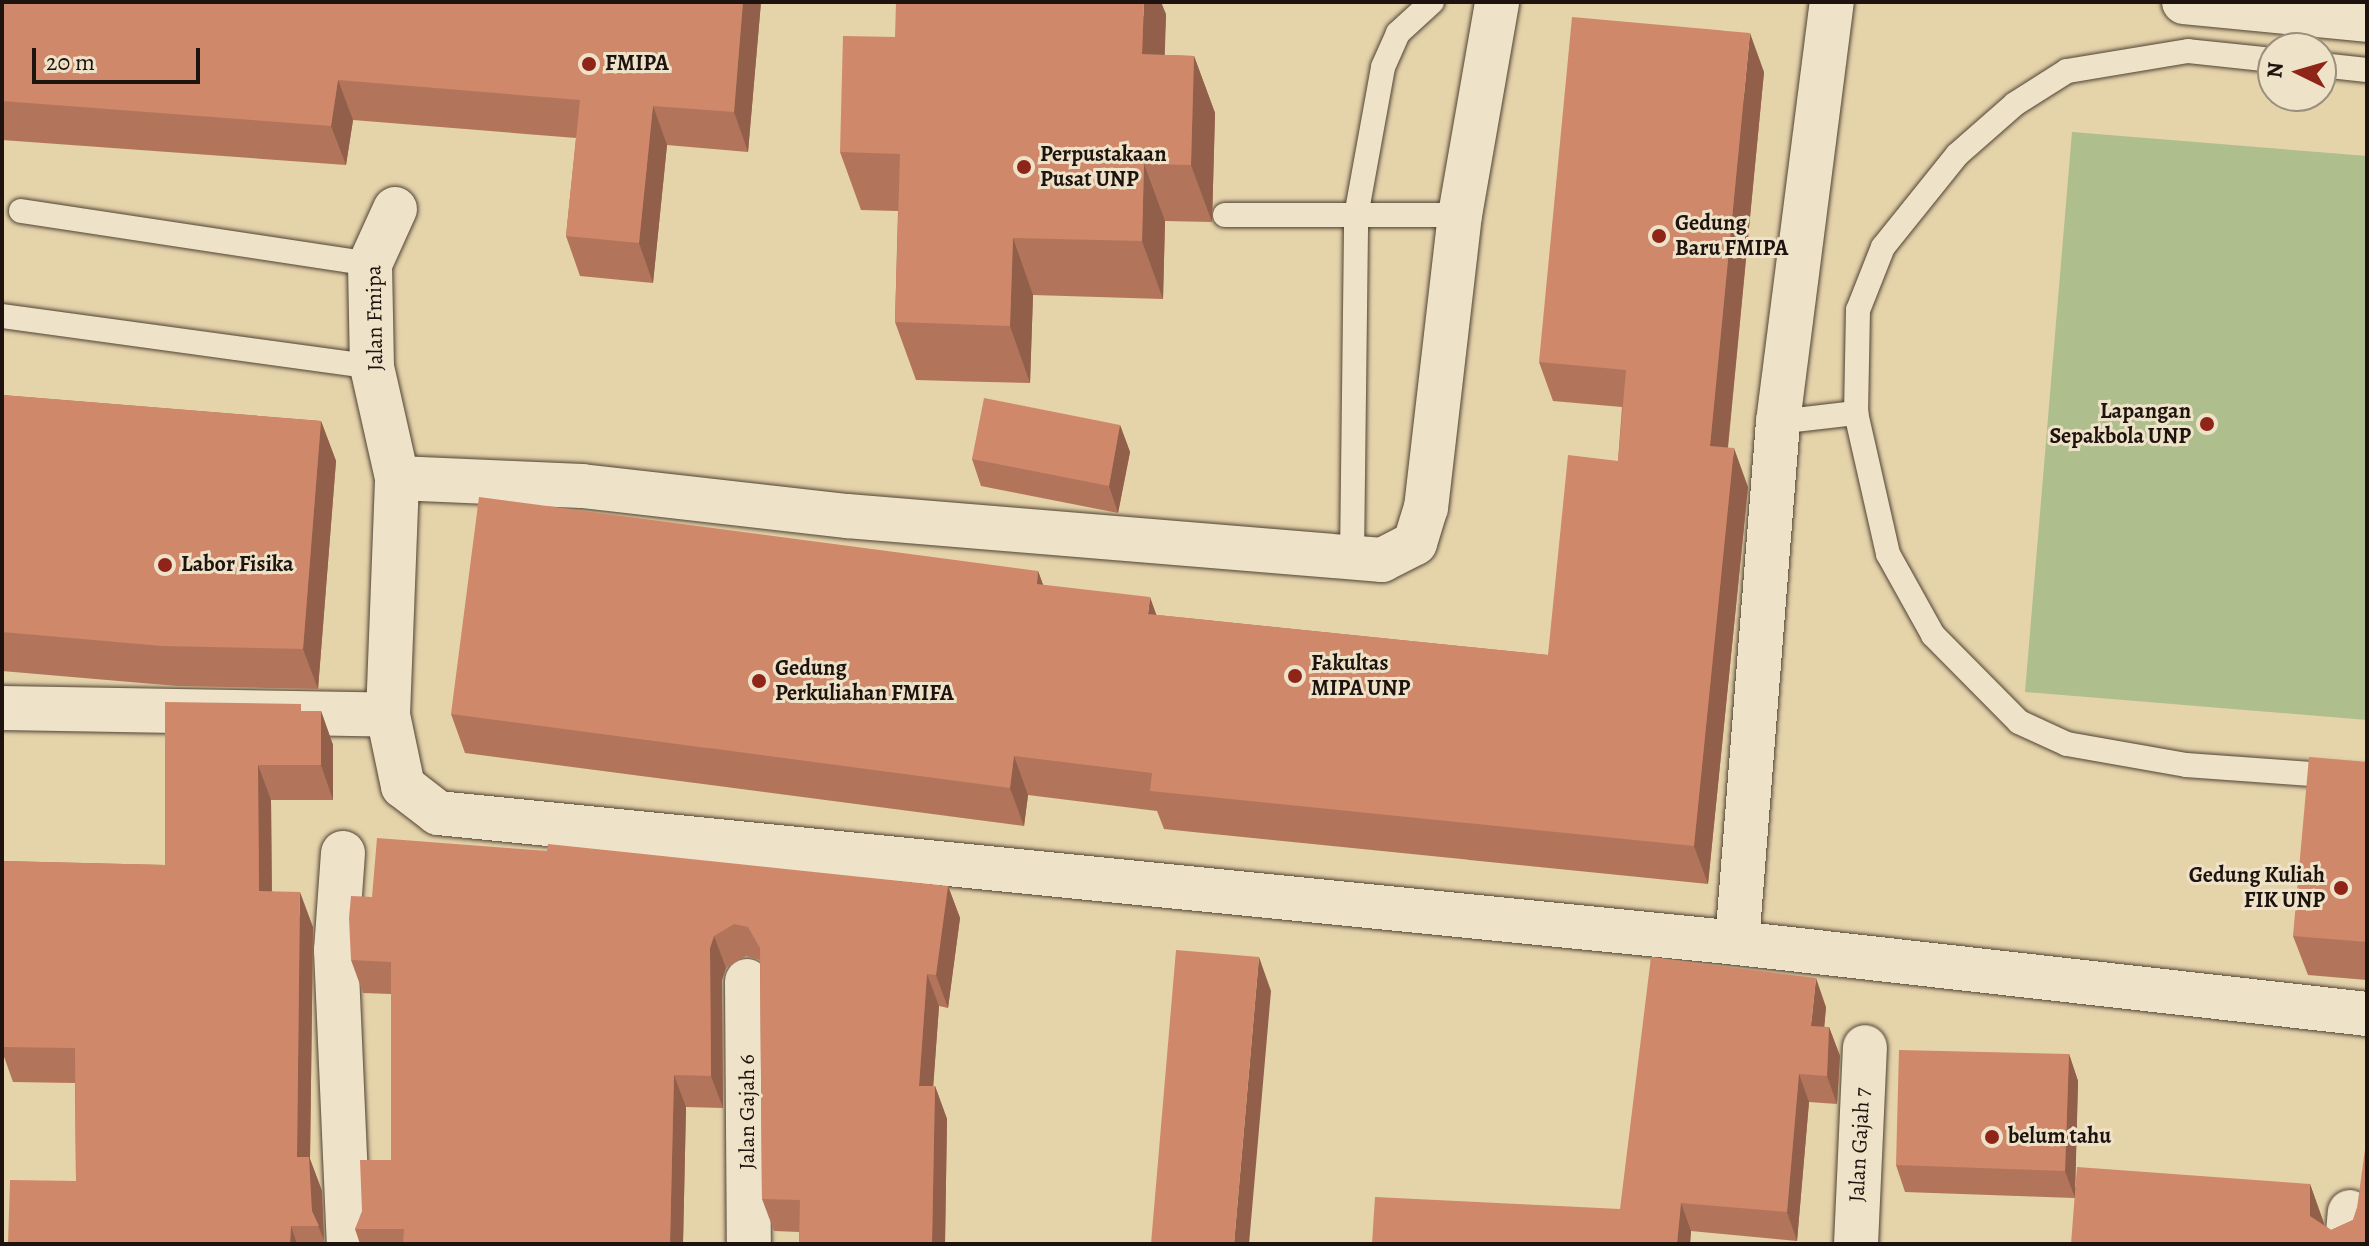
<!DOCTYPE html>
<html>
<head>
<meta charset="utf-8">
<style>
  body { margin:0 }
  #map { position:relative; width:2369px; height:1246px; overflow:hidden; background:#e5d3aa; font-family:Alegreya,serif }
  div>[style] { position:absolute }
  .green>* { inset:0; background:#afbe8d }
  .roads { filter:drop-shadow(0 0 2px #504335) drop-shadow(0 0 2px #504335) }
  .service>* { height:24px; margin:-12px; padding:0 12px; transform-origin:12px; border-radius:12px; background:#eee2c8 }
  .minor>* { height:44px; margin:-22px; padding:0 22px; transform-origin:22px; border-radius:22px; background:#eee2c8 }
  .wall>* { inset:0; background:#b2755b }
  .shaded-wall>* { inset:0; background:#915f4a }
  .building>* { inset:0; background:#cf886a }
  .dots>* { width:22px; height:22px; translate:-50% -50%; box-sizing:border-box; border:4px solid #eee2c8; border-radius:50% }
  span { translate:-50% -50%; white-space:nowrap; text-align:center; line-height:1.15; -webkit-text-stroke:6px #eee2c8; paint-order:stroke }
  .poi-label { font-size:22px; color:#1e130e; font-weight:700 }
  .left { translate:0 -50%; text-align:left }
  .right { translate:-100% -50%; text-align:right }
  .street-label { font-size:22px; color:#1e130e }
  .frame { position:absolute; inset:0; border:4px solid #1e130e; pointer-events:none }
  .north { position:absolute; left:2257px; top:32px; width:80px; height:80px; box-sizing:border-box; background:#eee2c8; border:2px solid #9b8f7e; border-radius:50%; rotate:275deg; font-size:22px; font-weight:700; line-height:32px; text-align:center; color:#1e130e }
  .north::after { content:''; display:block; margin:auto; width:28px; height:36px; background:#8f2418; clip-path:polygon(50% 0,100% 100%,50% 72%,0 100%) }
  .scale { position:absolute; left:32px; top:48px; width:168px; height:36px; box-sizing:border-box; border:4px solid #1e130e; border-top:0; padding-left:10px; font-size:24px; line-height:28px; white-space:nowrap; color:#1e130e; -webkit-text-stroke:6px #eee2c8; paint-order:stroke }
</style>
</head>
<body>
<div id="map">
  <div class="green">
    <i style="clip-path:polygon(2072px 132px,2367px 156px,2367px 720px,2025px 692px)"></i>
  </div>
  <div class="roads">
    <div class="service">
      <i style="left:2273px;top:60px;width:85px;rotate:-174deg"></i>
      <i style="left:2188px;top:51px;width:123px;rotate:170.6deg"></i>
      <i style="left:2067px;top:71px;width:62px;rotate:147.6deg"></i>
      <i style="left:2015px;top:104px;width:77px;rotate:138.7deg"></i>
      <i style="left:1957px;top:155px;width:118px;rotate:128.8deg"></i>
      <i style="left:1883px;top:247px;width:68px;rotate:111.6deg"></i>
      <i style="left:1858px;top:310px;width:103px;rotate:91.1deg"></i>
      <i style="left:1856px;top:413px;width:145px;rotate:77.2deg"></i>
      <i style="left:1888px;top:554px;width:93px;rotate:60.9deg"></i>
      <i style="left:1933px;top:635px;width:122px;rotate:45.3deg"></i>
      <i style="left:2019px;top:722px;width:53px;rotate:24.6deg"></i>
      <i style="left:2067px;top:744px;width:121px;rotate:10deg"></i>
      <i style="left:2186px;top:765px;width:181px;rotate:4.1deg"></i>
      <i style="left:2321px;top:65px;width:46px;rotate:6.2deg"></i>
      <i style="left:21px;top:211px;width:353px;rotate:8.6deg"></i>
      <i style="left:1225px;top:215px;width:235px"></i>
      <i style="left:2px;top:316px;width:373px;rotate:7.8deg"></i>
      <i style="left:1778px;top:422px;width:79px;rotate:-6.6deg"></i>
      <i style="left:1352px;top:557px;width:341px;rotate:-89.3deg"></i>
      <i style="left:1356px;top:216px;width:151px;rotate:-79.7deg"></i>
      <i style="left:1383px;top:67px;width:37px;rotate:-66deg"></i>
      <i style="left:1398px;top:33px;width:46px;rotate:-42.4deg"></i>
    </div>
    <div class="minor">
      <i style="left:2184px;top:2px;width:184px;rotate:5.6deg"></i>
      <i style="left:395px;top:209px;width:60px;rotate:114.4deg"></i>
      <i style="left:370px;top:264px;width:103px;rotate:88.9deg"></i>
      <i style="left:372px;top:367px;width:114px;rotate:77.3deg"></i>
      <i style="left:2px;top:708px;width:386px;rotate:1deg"></i>
      <i style="left:388px;top:715px;width:73px;rotate:78.1deg"></i>
      <i style="left:403px;top:786px;width:44px;rotate:37.6deg"></i>
      <i style="left:438px;top:813px;width:1305px;rotate:5.71deg"></i>
      <i style="left:1737px;top:943px;width:634px;rotate:6.43deg"></i>
      <i style="left:388px;top:715px;width:237px;rotate:-87.8deg"></i>
      <i style="left:397px;top:478px;width:185px;rotate:2.5deg"></i>
      <i style="left:582px;top:486px;width:267px;rotate:6.5deg"></i>
      <i style="left:847px;top:516px;width:537px;rotate:4.7deg"></i>
      <i style="left:1382px;top:560px;width:37px;rotate:-27deg"></i>
      <i style="left:1415px;top:543px;width:37px;rotate:-73deg"></i>
      <i style="left:1426px;top:508px;width:295px;rotate:-83.4deg"></i>
      <i style="left:1460px;top:215px;width:216px;rotate:-80.1deg"></i>
      <i style="left:343px;top:853px;width:97px;rotate:94.1deg"></i>
      <i style="left:336px;top:950px;width:294px;rotate:87.5deg"></i>
      <i style="left:1737px;top:943px;width:523px;rotate:-85.5deg"></i>
      <i style="left:1778px;top:422px;width:423px;rotate:-82.7deg"></i>
      <i style="left:747px;top:981px;width:263px;rotate:89.6deg"></i>
      <i style="left:1856px;top:1244px;width:197px;rotate:-87.4deg"></i>
      <i style="left:2347px;top:1244px;width:32px;rotate:-85deg"></i>
    </div>
  </div>
  <div class="wall">
    <i style="clip-path:polygon(2px 2px,761px 2px,748px 152px,667px 145px,653px 283px,580px 276px,566px 236px,576px 138px,353px 120px,346px 165px,2px 140px)"></i>
    <i style="clip-path:polygon(1166px 14px,1164px 55px,1194px 56px,1215px 113px,1212px 222px,1165px 221px,1163px 299px,1033px 295px,1030px 383px,916px 380px,895px 322px,898px 211px,861px 210px,840px 152px,895px 37px)"></i>
    <i style="clip-path:polygon(1764px 72px,1728px 448px,1748px 487px,1708px 884px,1164px 829px,1157px 811px,1028px 795px,1024px 826px,465px 753px,451px 714px,1038px 571px,1043px 585px,1157px 615px,1548px 655px,1618px 461px,1622px 407px,1553px 401px,1539px 362px)"></i>
    <i style="clip-path:polygon(2px 395px,321px 421px,336px 461px,318px 689px,177px 686px,2px 671px)"></i>
    <i style="clip-path:polygon(1120px 425px,1130px 452px,1118px 513px,981px 486px,972px 459px)"></i>
    <i style="clip-path:polygon(304px 711px,321px 711px,333px 745px,333px 800px,271px 800px,272px 891px,313px 927px,310px 1159px,322px 1191px,324px 1240px,325px 1244px,8px 1244px,76px 1181px,75px 1083px,13px 1082px,2px 1051px,2px 861px,165px 865px)"></i>
    <i style="clip-path:polygon(2367px 762px,2367px 980px,2308px 975px,2293px 936px)"></i>
    <i style="clip-path:polygon(948px 886px,960px 918px,948px 1008px,939px 1006px,933px 1086px,935px 1086px,947px 1119px,945px 1244px,799px 1244px,799px 1232px,774px 1231px,762px 1199px,760px 960px,746px 956px,726px 968px,722px 980px,723px 1108px,686px 1107px,683px 1244px,360px 1244px,355px 1229px,391px 1160px,391px 994px,363px 993px,351px 960px,372px 897px)"></i>
    <i style="clip-path:polygon(1826px 1007px,1824px 1027px,1829px 1027px,1840px 1056px,1837px 1104px,1809px 1102px,1797px 1241px,1691px 1231px,1690px 1244px,1372px 1244px,1620px 1209px)"></i>
    <i style="clip-path:polygon(2069px 1054px,2078px 1081px,2075px 1187px,2310px 1184px,2324px 1225px,2331px 1230px,2353px 1220px,2357px 1208px,2367px 1244px,2074px 1198px,1905px 1192px,1896px 1165px)"></i>
  </div>
  <div class="shaded-wall">
    <i style="clip-path:polygon(743px 2px,761px 2px,748px 152px,734px 112px)"></i>
    <i style="clip-path:polygon(1144px 2px,1161px 2px,1166px 14px,1163px 112px,1142px 54px)"></i>
    <i style="clip-path:polygon(1750px 33px,1764px 72px,1724px 485px,1710px 446px)"></i>
    <i style="clip-path:polygon(1194px 56px,1215px 113px,1212px 222px,1191px 165px)"></i>
    <i style="clip-path:polygon(338px 80px,353px 120px,346px 165px,331px 126px)"></i>
    <i style="clip-path:polygon(653px 106px,667px 145px,653px 283px,639px 243px)"></i>
    <i style="clip-path:polygon(1144px 164px,1165px 221px,1163px 299px,1142px 241px)"></i>
    <i style="clip-path:polygon(1013px 238px,1033px 295px,1030px 383px,1010px 326px)"></i>
    <i style="clip-path:polygon(321px 421px,336px 461px,318px 689px,303px 649px)"></i>
    <i style="clip-path:polygon(1120px 425px,1130px 452px,1118px 513px,1109px 486px)"></i>
    <i style="clip-path:polygon(1734px 448px,1748px 487px,1708px 884px,1694px 846px)"></i>
    <i style="clip-path:polygon(1038px 571px,1052px 609px,1037px 584px)"></i>
    <i style="clip-path:polygon(1150px 597px,1164px 636px,1148px 614px)"></i>
    <i style="clip-path:polygon(321px 711px,333px 745px,333px 800px,321px 765px)"></i>
    <i style="clip-path:polygon(1014px 756px,1028px 795px,1024px 826px,1010px 788px)"></i>
    <i style="clip-path:polygon(258px 765px,271px 800px,272px 925px,259px 891px)"></i>
    <i style="clip-path:polygon(948px 886px,960px 918px,948px 1008px,936px 975px)"></i>
    <i style="clip-path:polygon(300px 892px,313px 927px,310px 1159px,322px 1191px,324px 1240px,312px 1211px,297px 1157px)"></i>
    <i style="clip-path:polygon(714px 936px,726px 968px,722px 980px,723px 1108px,711px 1076px,710px 948px)"></i>
    <i style="clip-path:polygon(1259px 957px,1271px 991px,1249px 1244px,1234px 1244px)"></i>
    <i style="clip-path:polygon(927px 974px,939px 1006px,931px 1118px,919px 1086px)"></i>
    <i style="clip-path:polygon(1816px 978px,1826px 1007px,1822px 1054px,1811px 1026px)"></i>
    <i style="clip-path:polygon(1829px 1027px,1840px 1056px,1837px 1104px,1827px 1076px)"></i>
    <i style="clip-path:polygon(2069px 1054px,2078px 1081px,2075px 1198px,2065px 1171px)"></i>
    <i style="clip-path:polygon(1799px 1074px,1809px 1102px,1797px 1241px,1787px 1212px)"></i>
    <i style="clip-path:polygon(674px 1075px,686px 1107px,683px 1244px,670px 1244px)"></i>
    <i style="clip-path:polygon(935px 1086px,947px 1119px,945px 1244px,932px 1244px)"></i>
    <i style="clip-path:polygon(2310px 1184px,2324px 1223px,2324px 1244px,2310px 1216px)"></i>
    <i style="clip-path:polygon(1681px 1203px,1691px 1231px,1690px 1244px,1677px 1244px)"></i>
    <i style="clip-path:polygon(291px 1226px,297px 1244px,290px 1244px)"></i>
  </div>
  <div class="building">
    <i style="clip-path:polygon(2px 2px,743px 2px,734px 112px,653px 106px,639px 243px,566px 236px,580px 100px,338px 80px,331px 126px,2px 101px)"></i>
    <i style="clip-path:polygon(896px 2px,1144px 2px,1142px 54px,1194px 56px,1191px 165px,1144px 164px,1142px 241px,1013px 238px,1010px 326px,895px 322px,900px 154px,840px 152px,843px 36px,895px 37px)"></i>
    <i style="clip-path:polygon(1572px 17px,1750px 33px,1710px 446px,1734px 448px,1694px 846px,1150px 791px,1152px 773px,1014px 756px,1010px 788px,451px 714px,479px 497px,1038px 571px,1037px 584px,1150px 597px,1148px 614px,1548px 655px,1568px 455px,1618px 461px,1626px 370px,1539px 362px)"></i>
    <i style="clip-path:polygon(2px 395px,321px 421px,303px 649px,162px 646px,2px 632px)"></i>
    <i style="clip-path:polygon(984px 398px,1120px 425px,1109px 486px,972px 459px)"></i>
    <i style="clip-path:polygon(165px 702px,301px 704px,301px 711px,321px 711px,321px 765px,258px 765px,259px 891px,300px 892px,297px 1157px,309px 1157px,312px 1211px,319px 1226px,291px 1226px,290px 1244px,8px 1244px,10px 1180px,76px 1181px,75px 1048px,2px 1047px,2px 861px,165px 865px)"></i>
    <i style="clip-path:polygon(2309px 757px,2367px 762px,2367px 942px,2293px 936px)"></i>
    <i style="clip-path:polygon(377px 838px,547px 851px,548px 844px,948px 886px,936px 975px,927px 974px,919px 1086px,935px 1086px,932px 1244px,799px 1244px,800px 1200px,762px 1199px,760px 948px,748px 927px,734px 924px,714px 936px,710px 948px,711px 1076px,674px 1075px,670px 1244px,403px 1244px,404px 1229px,355px 1229px,362px 1211px,360px 1160px,391px 1160px,391px 962px,351px 960px,349px 918px,351px 896px,372px 897px)"></i>
    <i style="clip-path:polygon(1176px 950px,1259px 957px,1234px 1244px,1151px 1244px)"></i>
    <i style="clip-path:polygon(1651px 957px,1816px 978px,1811px 1026px,1829px 1027px,1827px 1076px,1799px 1074px,1787px 1212px,1681px 1203px,1677px 1244px,1372px 1244px,1375px 1197px,1620px 1209px)"></i>
    <i style="clip-path:polygon(1899px 1050px,2069px 1054px,2065px 1171px,1896px 1165px)"></i>
    <i style="clip-path:polygon(2367px 1135px,2367px 1244px,2071px 1244px,2077px 1167px,2310px 1184px,2310px 1216px,2331px 1230px,2353px 1220px,2357px 1208px)"></i>
  </div>
  <div class="dots">
    <i style="left:589px;top:64px;background:#8f2418"></i>
    <i style="left:1024px;top:167px;background:#8f2418"></i>
    <i style="left:1659px;top:236px;background:#8f2418"></i>
    <i style="left:2207px;top:424px;background:#8f2418"></i>
    <i style="left:165px;top:565px;background:#8f2418"></i>
    <i style="left:1295px;top:676px;background:#8f2418"></i>
    <i style="left:759px;top:681px;background:#8f2418"></i>
    <i style="left:2341px;top:888px;background:#8f2418"></i>
    <i style="left:1992px;top:1137px;background:#8f2418"></i>
  </div>
  <div class="poi-label">
    <span class="left" style="left:605px;top:64px">FMIPA</span>
    <span class="left" style="left:1040px;top:167px">Perpustakaan<br>Pusat UNP</span>
    <span class="left" style="left:1675px;top:236px">Gedung<br>Baru FMIPA</span>
    <span class="right" style="left:2191px;top:424px">Lapangan<br>Sepakbola UNP</span>
    <span class="left" style="left:181px;top:565px">Labor Fisika</span>
    <span class="left" style="left:1311px;top:676px">Fakultas<br>MIPA UNP</span>
    <span class="left" style="left:775px;top:681px">Gedung<br>Perkuliahan FMIFA</span>
    <span class="right" style="left:2325px;top:888px">Gedung Kuliah<br>FIK UNP</span>
    <span class="left" style="left:2008px;top:1137px">belum tahu</span>
  </div>
  <div class="street-label">
    <span style="left:375px;top:318px;rotate:-91deg">Jalan Fmipa</span>
    <span style="left:748px;top:1112px;rotate:-90deg">Jalan Gajah 6</span>
    <span style="left:1860px;top:1145px;rotate:-87deg">Jalan Gajah 7</span>
  </div>
  <div class="frame"></div>
  <div class="north">N</div>
  <div class="scale">20 m</div>
</div>
</body>
</html>
